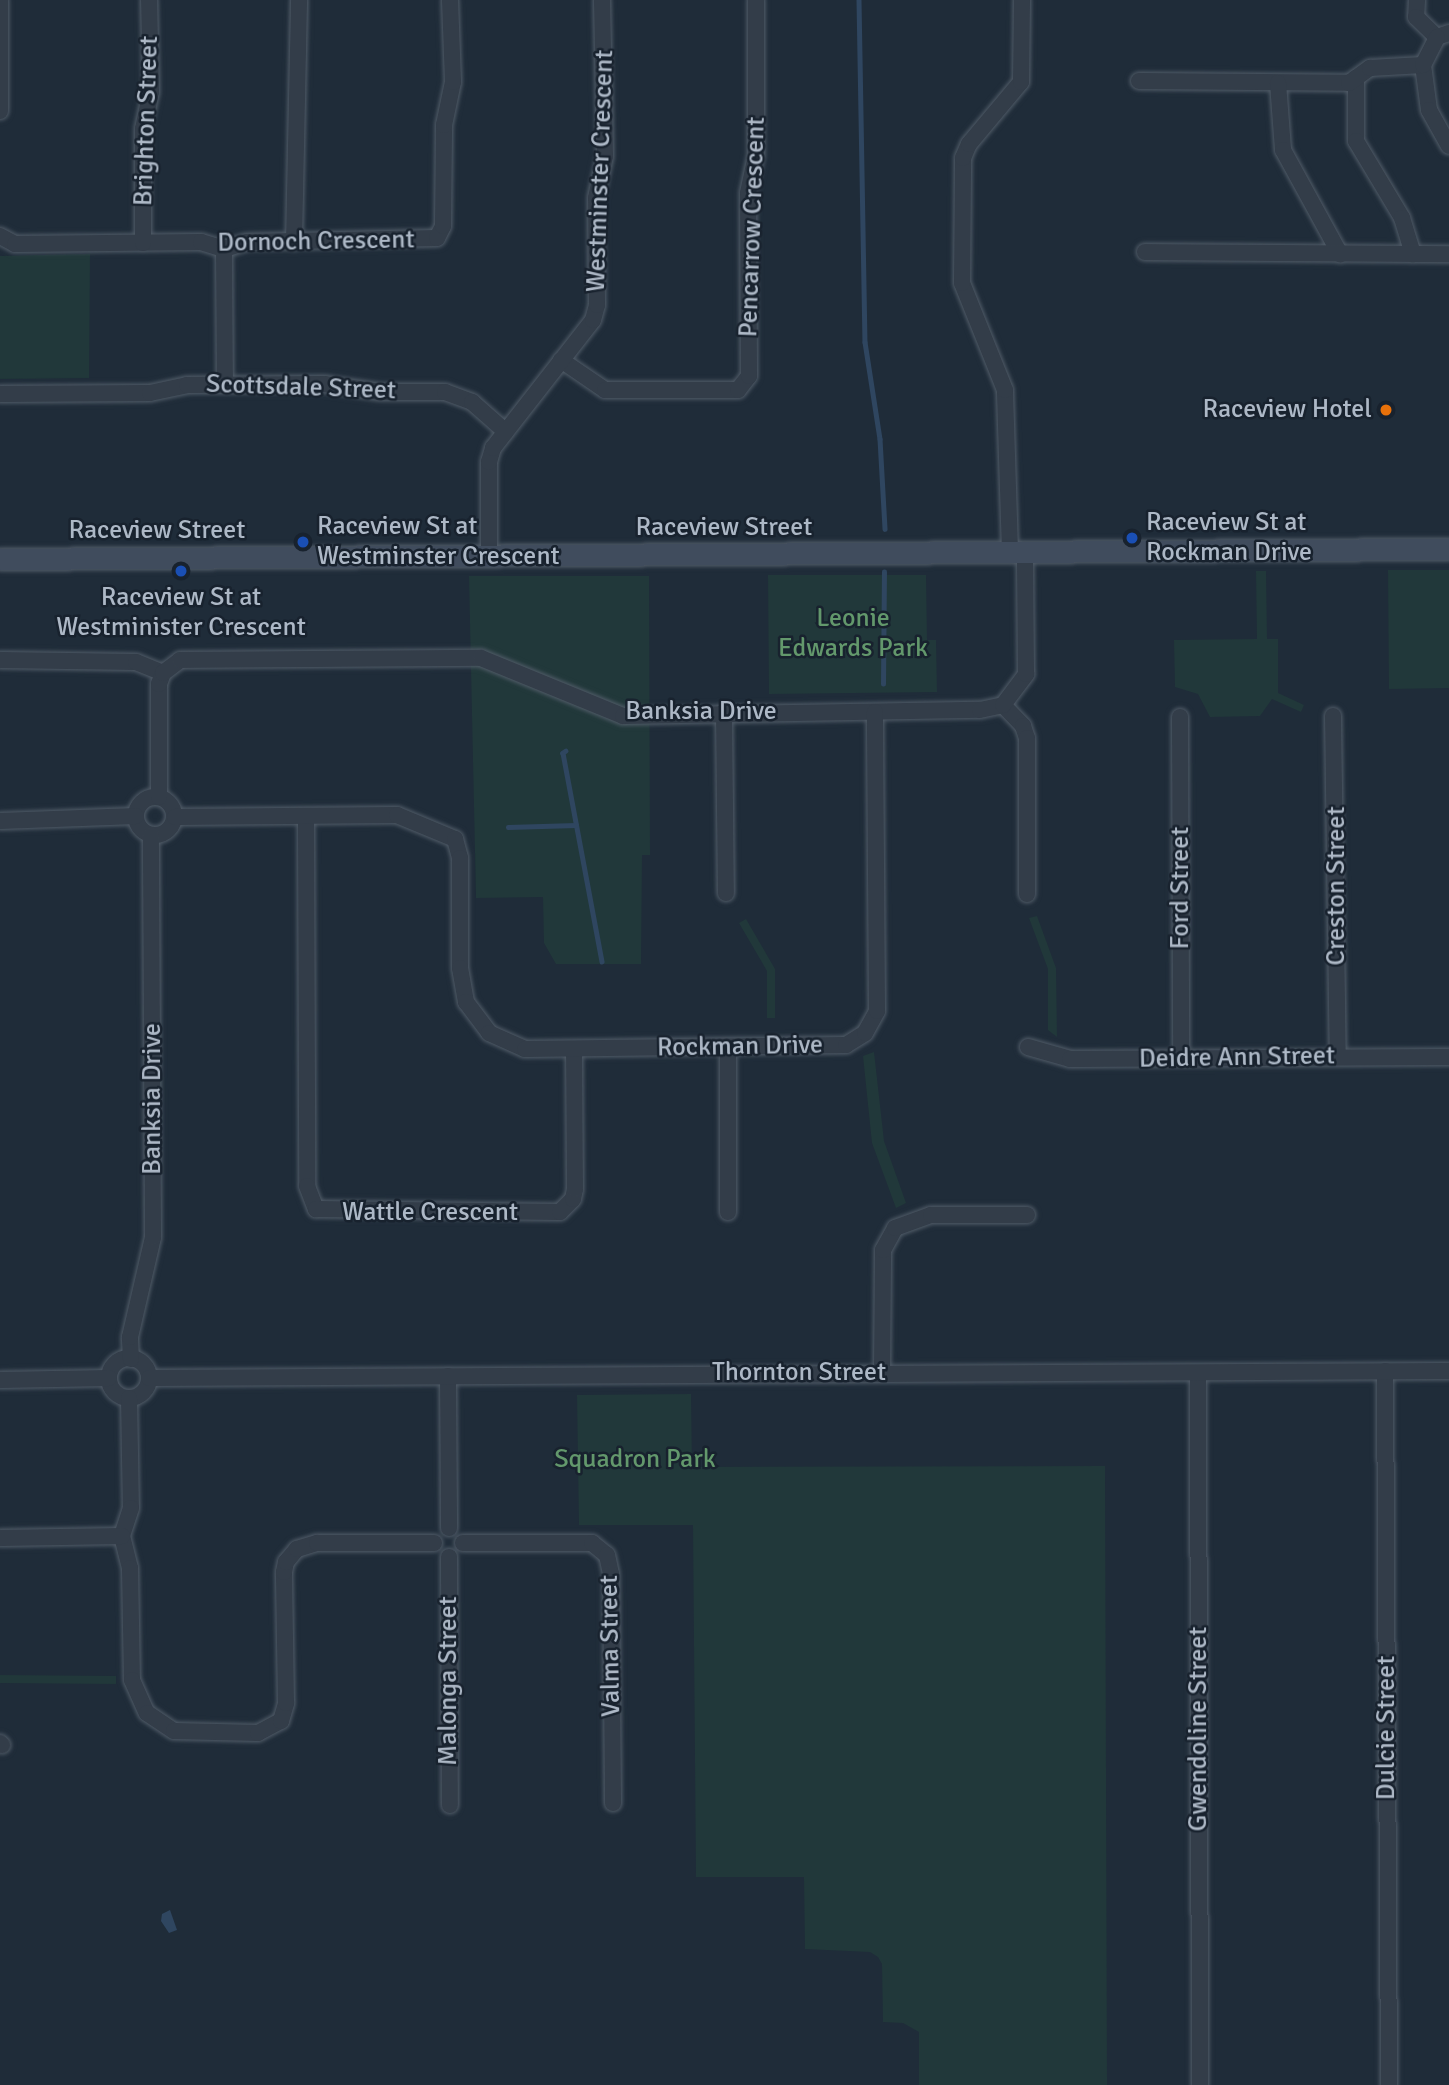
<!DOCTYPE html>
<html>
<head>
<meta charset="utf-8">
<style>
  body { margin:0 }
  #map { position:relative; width:1449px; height:2085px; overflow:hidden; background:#1f2c39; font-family:Signika,sans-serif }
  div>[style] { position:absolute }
  .green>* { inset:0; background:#21383a }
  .water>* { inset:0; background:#2f4660 }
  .stream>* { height:4.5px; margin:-2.25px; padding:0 2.25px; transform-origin:2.25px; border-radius:2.25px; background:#2f4660 }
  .roads { filter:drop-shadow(0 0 2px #505b67) drop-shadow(0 0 2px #505b67) }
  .street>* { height:16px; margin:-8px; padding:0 8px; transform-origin:8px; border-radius:8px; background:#333d49 }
  .street>.ring { margin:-8px; padding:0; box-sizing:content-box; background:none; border:16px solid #333d49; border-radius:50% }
  .secondary>* { height:21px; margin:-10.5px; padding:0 10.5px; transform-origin:10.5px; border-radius:10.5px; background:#404c5d }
  .dots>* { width:19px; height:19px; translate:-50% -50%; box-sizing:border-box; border:4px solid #18222e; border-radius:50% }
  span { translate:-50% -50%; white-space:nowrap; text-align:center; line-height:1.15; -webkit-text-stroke:5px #18222e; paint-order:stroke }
  .street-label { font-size:26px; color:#adb8c6 }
  .poi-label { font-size:26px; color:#adb8c6 }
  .right { translate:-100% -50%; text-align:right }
  .left { translate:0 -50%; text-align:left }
  .park-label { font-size:26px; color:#63986c }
</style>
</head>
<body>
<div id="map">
  <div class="green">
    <i style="clip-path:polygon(90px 254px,89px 378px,0 379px,0 256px)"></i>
    <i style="clip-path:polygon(1388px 570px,1449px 570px,1449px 688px,1389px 689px)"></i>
    <i style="clip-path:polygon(1256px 571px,1266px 571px,1267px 639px,1278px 639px,1278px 693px,1304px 705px,1301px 712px,1272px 699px,1260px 716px,1210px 717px,1198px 694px,1175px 687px,1174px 640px,1257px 639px)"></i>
    <i style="clip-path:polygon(768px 575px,926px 575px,927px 640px,936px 640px,937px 692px,769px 694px)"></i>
    <i style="clip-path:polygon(469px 576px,649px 576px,650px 855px,642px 855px,641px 964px,556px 964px,544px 943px,543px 897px,476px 898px)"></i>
    <i style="clip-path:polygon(1037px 916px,1056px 968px,1057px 1037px,1048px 1030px,1048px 969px,1029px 918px)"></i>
    <i style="clip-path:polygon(746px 919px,775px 969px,775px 1018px,767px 1018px,767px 971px,739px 923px)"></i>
    <i style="clip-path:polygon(874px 1052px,884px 1141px,906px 1203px,896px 1208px,872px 1143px,863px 1056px)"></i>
    <i style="clip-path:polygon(691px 1394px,692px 1467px,1105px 1466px,1107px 2085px,919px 2085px,919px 2032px,903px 2023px,883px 2022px,882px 1964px,878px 1957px,870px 1952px,805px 1949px,804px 1877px,696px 1877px,693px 1525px,579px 1525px,577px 1395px)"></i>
    <i style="clip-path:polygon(0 1675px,116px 1676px,116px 1684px,0 1683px)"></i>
  </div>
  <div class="water">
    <i style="clip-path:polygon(170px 1910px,177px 1930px,169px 1933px,161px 1921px,162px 1914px)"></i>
  </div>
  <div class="stream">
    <i style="left:859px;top:0;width:342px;rotate:89deg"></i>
    <i style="left:865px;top:342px;width:98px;rotate:81.2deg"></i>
    <i style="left:880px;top:439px;width:90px;rotate:86.8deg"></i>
    <i style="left:883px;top:684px;width:112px;rotate:-89.5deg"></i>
    <i style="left:566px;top:751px;width:4px;rotate:146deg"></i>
    <i style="left:563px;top:753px;width:212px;rotate:79.4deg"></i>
    <i style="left:508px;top:827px;width:68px;rotate:-1.7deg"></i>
  </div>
  <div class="roads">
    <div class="street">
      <i style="left:1417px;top:0;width:17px;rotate:93deg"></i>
      <i style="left:1416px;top:17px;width:29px;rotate:44deg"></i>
      <i style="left:1437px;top:37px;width:13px;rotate:-18deg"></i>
      <i style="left:1423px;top:65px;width:45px;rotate:82.4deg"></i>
      <i style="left:1429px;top:110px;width:41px;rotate:60.9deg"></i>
      <i style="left:1356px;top:78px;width:63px;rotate:90deg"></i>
      <i style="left:1356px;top:141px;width:90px;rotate:59.1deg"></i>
      <i style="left:1402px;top:218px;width:38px;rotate:73deg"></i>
      <i style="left:1139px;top:81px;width:210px;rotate:0.5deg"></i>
      <i style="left:1349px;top:83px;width:26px;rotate:-36deg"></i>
      <i style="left:1370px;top:68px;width:53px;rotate:-3.2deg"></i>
      <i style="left:1423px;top:65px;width:31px;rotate:-63deg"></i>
      <i style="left:1278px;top:83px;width:67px;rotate:85.7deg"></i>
      <i style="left:1283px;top:150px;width:119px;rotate:61.3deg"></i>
      <i style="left:0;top:111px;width:111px;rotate:-90deg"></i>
      <i style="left:0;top:236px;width:17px;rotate:28deg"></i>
      <i style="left:15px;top:244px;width:186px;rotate:-0.6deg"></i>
      <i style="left:201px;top:242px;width:24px;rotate:17deg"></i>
      <i style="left:224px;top:249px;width:24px;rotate:-17deg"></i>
      <i style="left:247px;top:242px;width:190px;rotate:-1.2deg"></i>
      <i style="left:437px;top:238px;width:13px;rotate:-63deg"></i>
      <i style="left:443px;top:226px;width:101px;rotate:-89.4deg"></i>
      <i style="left:444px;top:125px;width:44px;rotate:-78.2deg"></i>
      <i style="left:453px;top:82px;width:82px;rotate:-92.1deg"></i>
      <i style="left:294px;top:242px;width:242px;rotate:-88.8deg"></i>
      <i style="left:143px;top:243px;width:114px;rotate:-90deg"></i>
      <i style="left:143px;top:129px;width:38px;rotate:-78deg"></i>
      <i style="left:151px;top:92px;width:92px;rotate:-91.2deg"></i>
      <i style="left:224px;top:249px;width:136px;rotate:89.6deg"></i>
      <i style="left:1145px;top:252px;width:304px;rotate:0.4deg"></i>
      <i style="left:561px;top:360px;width:53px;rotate:34.3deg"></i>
      <i style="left:605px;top:390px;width:133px"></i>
      <i style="left:738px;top:390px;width:18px;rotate:-52deg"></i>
      <i style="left:749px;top:376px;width:183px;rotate:-90.3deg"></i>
      <i style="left:748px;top:193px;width:39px;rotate:-78deg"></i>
      <i style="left:756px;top:155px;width:155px;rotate:-90deg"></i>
      <i style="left:0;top:394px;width:150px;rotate:-0.4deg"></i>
      <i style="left:150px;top:393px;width:38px;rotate:-12deg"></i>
      <i style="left:187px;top:385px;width:137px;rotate:-0.4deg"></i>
      <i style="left:324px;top:384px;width:57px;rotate:8.1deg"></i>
      <i style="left:380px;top:392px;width:65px"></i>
      <i style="left:445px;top:392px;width:29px;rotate:20deg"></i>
      <i style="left:472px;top:402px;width:45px;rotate:41.4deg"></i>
      <i style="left:1010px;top:552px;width:162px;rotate:-91.8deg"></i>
      <i style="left:1005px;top:390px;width:115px;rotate:-111.9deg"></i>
      <i style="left:962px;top:283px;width:125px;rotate:-89.5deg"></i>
      <i style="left:963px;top:158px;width:15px;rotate:-67deg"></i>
      <i style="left:969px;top:144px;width:81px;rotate:-50deg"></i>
      <i style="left:1021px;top:82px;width:82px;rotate:-89.3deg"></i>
      <i style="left:489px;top:558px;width:96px;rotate:-90deg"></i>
      <i style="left:489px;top:462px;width:15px;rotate:-74deg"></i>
      <i style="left:493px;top:448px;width:162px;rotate:-52deg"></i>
      <i style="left:593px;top:320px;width:16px;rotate:-75deg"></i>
      <i style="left:597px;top:305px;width:107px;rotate:-90.5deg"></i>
      <i style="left:596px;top:198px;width:43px;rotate:-77.9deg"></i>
      <i style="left:605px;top:156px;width:156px;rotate:-91.1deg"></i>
      <i style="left:0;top:660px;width:136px;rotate:0.8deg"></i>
      <i style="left:136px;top:662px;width:29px;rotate:22deg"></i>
      <i style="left:1003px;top:705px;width:29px;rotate:46deg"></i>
      <i style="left:1023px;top:726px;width:13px;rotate:72deg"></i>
      <i style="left:1027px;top:738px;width:156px;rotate:90deg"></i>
      <i style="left:724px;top:712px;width:181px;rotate:89.4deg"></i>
      <i style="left:1333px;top:716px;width:340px;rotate:89.2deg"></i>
      <i style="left:1180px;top:717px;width:341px;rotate:89.8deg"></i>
      <i class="ring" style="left:136px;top:797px;width:22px;height:22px"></i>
      <i style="left:159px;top:797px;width:113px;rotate:-90deg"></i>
      <i style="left:159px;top:684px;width:12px;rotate:-70deg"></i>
      <i style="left:163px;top:673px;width:21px;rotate:-37deg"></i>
      <i style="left:180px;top:660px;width:301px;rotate:-0.4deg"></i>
      <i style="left:481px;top:658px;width:153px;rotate:22.2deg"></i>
      <i style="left:623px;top:716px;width:357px;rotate:-1deg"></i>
      <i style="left:980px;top:710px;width:24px;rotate:-12deg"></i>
      <i style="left:1003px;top:705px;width:39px;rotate:-53deg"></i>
      <i style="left:1026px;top:674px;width:122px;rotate:-90.5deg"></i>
      <i style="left:306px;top:816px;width:370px;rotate:89.8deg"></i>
      <i style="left:307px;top:1186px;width:25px;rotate:69deg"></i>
      <i style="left:316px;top:1209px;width:244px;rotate:0.7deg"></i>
      <i style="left:560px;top:1212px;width:18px;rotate:-45deg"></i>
      <i style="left:573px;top:1199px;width:10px;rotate:-79deg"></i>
      <i style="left:575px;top:1189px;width:140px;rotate:-90.4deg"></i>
      <i style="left:175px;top:817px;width:222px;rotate:-0.5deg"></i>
      <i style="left:397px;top:815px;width:63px;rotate:22.5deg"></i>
      <i style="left:455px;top:839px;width:20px;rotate:75deg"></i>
      <i style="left:460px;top:858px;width:110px;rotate:90deg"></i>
      <i style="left:460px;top:968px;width:35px;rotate:80deg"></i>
      <i style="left:466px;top:1002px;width:39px;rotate:53deg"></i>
      <i style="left:489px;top:1033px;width:39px;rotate:24deg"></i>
      <i style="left:525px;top:1049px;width:321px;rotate:-0.7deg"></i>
      <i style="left:846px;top:1045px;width:22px;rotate:-32deg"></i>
      <i style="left:865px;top:1033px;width:25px;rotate:-61deg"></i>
      <i style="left:877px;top:1011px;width:299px;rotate:-90.4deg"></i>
      <i style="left:0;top:821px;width:136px;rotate:-2.1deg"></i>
      <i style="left:1028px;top:1047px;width:44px;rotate:15.9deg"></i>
      <i style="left:1070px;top:1059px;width:379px;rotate:-0.3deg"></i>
      <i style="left:728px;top:1212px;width:163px;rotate:-90deg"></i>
      <i class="ring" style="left:109px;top:1358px;width:24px;height:24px"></i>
      <i style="left:131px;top:1359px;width:22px;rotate:-93deg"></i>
      <i style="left:130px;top:1337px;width:103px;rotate:-77deg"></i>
      <i style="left:153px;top:1237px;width:402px;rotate:-90.3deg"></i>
      <i style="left:1385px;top:1371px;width:714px;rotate:89.68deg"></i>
      <i style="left:882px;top:1372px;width:122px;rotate:-89.5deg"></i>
      <i style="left:883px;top:1250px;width:25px;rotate:-61deg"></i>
      <i style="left:895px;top:1228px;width:38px;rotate:-20deg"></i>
      <i style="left:931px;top:1215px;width:96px"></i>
      <i style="left:1198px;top:1373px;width:712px;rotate:89.84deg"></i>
      <i style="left:448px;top:1376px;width:152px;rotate:89.6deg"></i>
      <i style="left:149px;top:1378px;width:1300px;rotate:-0.31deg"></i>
      <i style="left:0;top:1380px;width:109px;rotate:-1.1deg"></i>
      <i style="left:129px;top:1398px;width:110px;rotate:89deg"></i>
      <i style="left:131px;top:1508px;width:29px;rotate:108deg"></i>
      <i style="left:122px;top:1536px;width:33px;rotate:76deg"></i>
      <i style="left:130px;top:1568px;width:112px;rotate:89deg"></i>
      <i style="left:132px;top:1680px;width:36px;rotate:66deg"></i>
      <i style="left:147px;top:1713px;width:32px;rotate:34deg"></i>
      <i style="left:174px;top:1731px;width:84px;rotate:1.4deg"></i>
      <i style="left:258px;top:1733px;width:26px;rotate:-28deg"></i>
      <i style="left:281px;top:1721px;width:19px;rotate:-74deg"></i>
      <i style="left:286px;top:1703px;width:131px;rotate:-90.9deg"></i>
      <i style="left:284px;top:1572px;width:10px;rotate:-79deg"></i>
      <i style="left:286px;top:1562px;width:17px;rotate:-50deg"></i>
      <i style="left:297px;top:1549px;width:21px;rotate:-17deg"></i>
      <i style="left:317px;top:1543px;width:117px"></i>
      <i style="left:0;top:1538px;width:122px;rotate:-0.9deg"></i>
      <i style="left:463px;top:1543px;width:129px"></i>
      <i style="left:592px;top:1543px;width:19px;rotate:39deg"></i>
      <i style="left:607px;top:1555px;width:19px;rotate:78deg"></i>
      <i style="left:611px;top:1574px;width:229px;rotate:89.5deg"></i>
      <i style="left:449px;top:1557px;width:248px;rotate:89.8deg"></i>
      <i style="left:0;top:1743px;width:3px;rotate:45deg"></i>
    </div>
    <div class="secondary">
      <i style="left:0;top:559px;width:1449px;rotate:-0.4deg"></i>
    </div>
  </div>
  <div class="dots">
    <i style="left:1386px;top:410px;background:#e8710a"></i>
    <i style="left:1132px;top:538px;background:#1a4fb4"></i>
    <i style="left:303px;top:542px;background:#1a4fb4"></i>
    <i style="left:181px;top:571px;background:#1a4fb4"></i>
  </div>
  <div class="street-label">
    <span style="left:147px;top:121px;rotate:-88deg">Brighton Street</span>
    <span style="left:601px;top:171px;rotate:-88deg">Westminster Crescent</span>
    <span style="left:753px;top:227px;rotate:-88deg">Pencarrow Crescent</span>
    <span style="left:316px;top:242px;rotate:-1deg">Dornoch Crescent</span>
    <span style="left:301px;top:388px;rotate:2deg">Scottsdale Street</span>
    <span style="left:724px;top:528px">Raceview Street</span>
    <span style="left:157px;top:531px">Raceview Street</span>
    <span style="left:701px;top:712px">Banksia Drive</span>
    <span style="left:1337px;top:886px;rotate:-90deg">Creston Street</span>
    <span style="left:1181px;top:888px;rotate:-90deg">Ford Street</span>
    <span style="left:740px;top:1047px;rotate:-1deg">Rockman Drive</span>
    <span style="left:1237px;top:1058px;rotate:-1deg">Deidre Ann Street</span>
    <span style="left:153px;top:1099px;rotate:-90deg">Banksia Drive</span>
    <span style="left:430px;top:1213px">Wattle Crescent</span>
    <span style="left:799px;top:1373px">Thornton Street</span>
    <span style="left:611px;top:1646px;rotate:-91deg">Valma Street</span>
    <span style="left:449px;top:1681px;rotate:-90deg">Malonga Street</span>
    <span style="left:1387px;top:1728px;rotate:-90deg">Dulcie Street</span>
    <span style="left:1199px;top:1729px;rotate:-90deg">Gwendoline Street</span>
  </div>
  <div class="poi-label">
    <span class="right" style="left:1372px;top:410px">Raceview Hotel</span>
    <span class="left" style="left:1146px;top:538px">Raceview St at<br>Rockman Drive</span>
    <span class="left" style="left:317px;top:542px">Raceview St at<br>Westminster Crescent</span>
    <span style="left:181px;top:613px">Raceview St at<br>Westminister Crescent</span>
  </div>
  <div class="park-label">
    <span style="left:853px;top:634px">Leonie<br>Edwards Park</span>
    <span style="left:635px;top:1460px">Squadron Park</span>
  </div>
</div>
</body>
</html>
